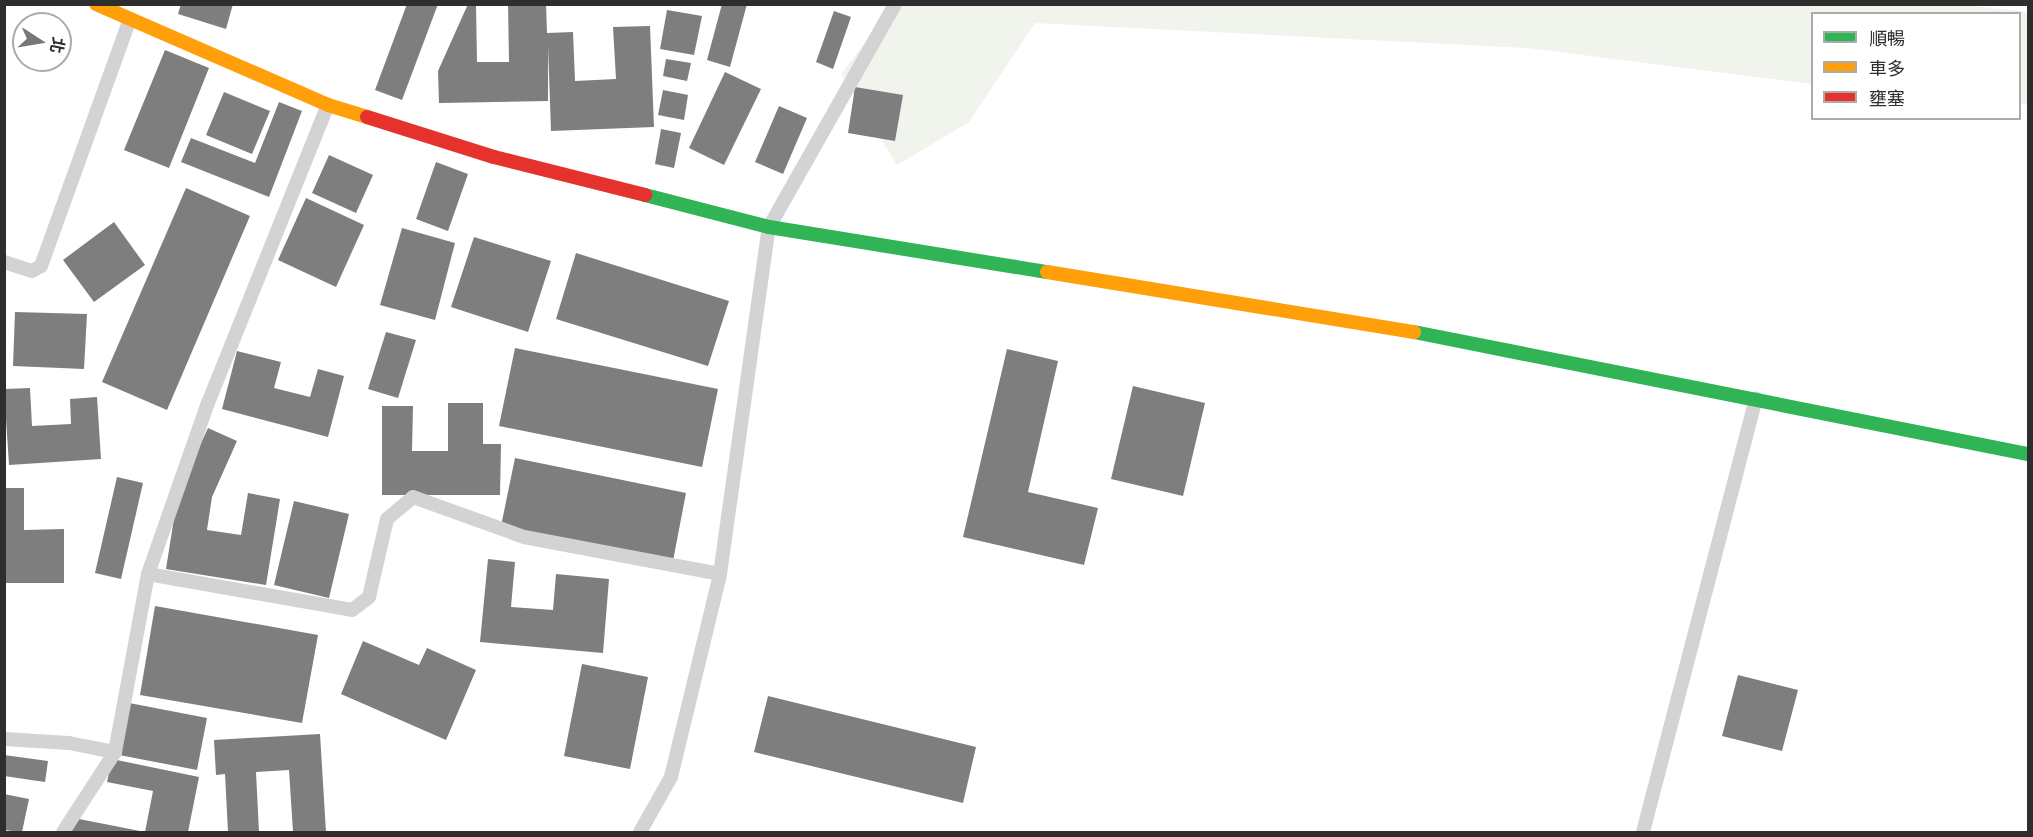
<!DOCTYPE html>
<html>
<head>
<meta charset="utf-8">
<style>
  body { margin:0 }
  #map { position:relative; width:2033px; height:837px; overflow:hidden; background:#fff; font-family:"Exo 2","Noto Sans TC",sans-serif }
  div>[style] { position:absolute }
  .green>* { inset:0; background:#f1f4ec }
  .building>* { inset:0; background:#7e7e7e }
  .lane>* { height:14px; margin:-7px; padding:0 7px; transform-origin:7px; border-radius:7px; background:#d3d3d3 }
  .fast>* { height:14px; margin:-7px; padding:0 7px; transform-origin:7px; border-radius:7px; background:#30b455 }
  .slow>* { height:14px; margin:-7px; padding:0 7px; transform-origin:7px; border-radius:7px; background:#ff9f0a }
  .jam>* { height:14px; margin:-7px; padding:0 7px; transform-origin:7px; border-radius:7px; background:#e5322d }
  span { translate:-50% -50%; white-space:nowrap; text-align:center; line-height:1.15; -webkit-text-stroke:6px #fff; paint-order:stroke }
  .frame { position:absolute; inset:0; border:6px solid #2e2e2e; pointer-events:none }
  .legend { position:absolute; left:1811px; top:12px; width:210px; height:108px; box-sizing:border-box; background:#fff; border:2px solid #ababab; margin:0; padding:8px 10px; list-style:none; font-size:18px; color:#2e2e2e }
  .legend li { display:flex; align-items:center; gap:12px; height:30px }
  .legend b { width:30px; border:2px solid #ababab }
  .north { position:absolute; left:12px; top:12px; width:60px; height:60px; box-sizing:border-box; background:#fff; border:2px solid #ababab; border-radius:50%; rotate:102deg; font-size:16px; font-weight:700; line-height:24px; text-align:center; color:#2e2e2e }
  .north::after { content:''; display:block; margin:auto; width:21px; height:27px; background:#777; clip-path:polygon(50% 0,100% 100%,50% 72%,0 100%) }
</style>
</head>
<body>
<div id="map">
  <div class="green">
    <i style="clip-path:polygon(1956px 4px,2028px 12px,2028px 104px,2020px 104px,2020px 14px,1812px 14px,1812px 84px,1528px 48px,1035px 23px,969px 122px,897px 165px,841px 74px,894px 5px)"></i>
  </div>
  <div class="building">
    <i style="clip-path:polygon(181px 4px,233px 4px,226px 29px,178px 14px)"></i>
    <i style="clip-path:polygon(407px 4px,438px 4px,402px 100px,375px 90px)"></i>
    <i style="clip-path:polygon(468px 4px,476px 4px,477px 62px,509px 62px,508px 4px,546px 4px,547px 33px,573px 32px,575px 81px,616px 79px,613px 27px,650px 26px,654px 127px,551px 131px,548px 46px,548px 101px,439px 103px,438px 71px)"></i>
    <i style="clip-path:polygon(722px 4px,747px 4px,730px 67px,707px 60px)"></i>
    <i style="clip-path:polygon(667px 10px,702px 16px,694px 55px,660px 49px)"></i>
    <i style="clip-path:polygon(834px 11px,851px 17px,833px 69px,816px 62px)"></i>
    <i style="clip-path:polygon(165px 50px,209px 68px,169px 168px,124px 150px)"></i>
    <i style="clip-path:polygon(666px 59px,691px 63px,687px 81px,663px 76px)"></i>
    <i style="clip-path:polygon(725px 72px,761px 89px,724px 165px,689px 148px)"></i>
    <i style="clip-path:polygon(855px 87px,903px 95px,895px 141px,848px 133px)"></i>
    <i style="clip-path:polygon(663px 90px,688px 95px,684px 120px,658px 115px)"></i>
    <i style="clip-path:polygon(224px 92px,270px 111px,252px 154px,206px 135px)"></i>
    <i style="clip-path:polygon(279px 102px,302px 111px,269px 197px,181px 162px,191px 138px,255px 163px)"></i>
    <i style="clip-path:polygon(779px 106px,807px 118px,783px 174px,755px 162px)"></i>
    <i style="clip-path:polygon(661px 129px,681px 133px,674px 168px,655px 164px)"></i>
    <i style="clip-path:polygon(329px 155px,373px 175px,356px 213px,312px 193px)"></i>
    <i style="clip-path:polygon(436px 162px,468px 174px,448px 231px,416px 219px)"></i>
    <i style="clip-path:polygon(186px 188px,250px 216px,167px 410px,102px 382px)"></i>
    <i style="clip-path:polygon(306px 198px,364px 225px,336px 287px,278px 260px)"></i>
    <i style="clip-path:polygon(114px 222px,145px 265px,94px 302px,63px 260px)"></i>
    <i style="clip-path:polygon(402px 228px,455px 243px,435px 320px,380px 305px)"></i>
    <i style="clip-path:polygon(474px 237px,551px 261px,528px 332px,451px 307px)"></i>
    <i style="clip-path:polygon(576px 253px,729px 301px,708px 366px,556px 319px)"></i>
    <i style="clip-path:polygon(15px 312px,87px 314px,84px 369px,13px 366px)"></i>
    <i style="clip-path:polygon(386px 332px,416px 340px,398px 398px,368px 389px)"></i>
    <i style="clip-path:polygon(515px 348px,718px 389px,702px 467px,499px 426px)"></i>
    <i style="clip-path:polygon(1007px 349px,1058px 361px,1028px 492px,1098px 508px,1084px 565px,963px 537px)"></i>
    <i style="clip-path:polygon(237px 351px,281px 362px,274px 388px,310px 397px,318px 369px,344px 376px,328px 437px,222px 409px)"></i>
    <i style="clip-path:polygon(1133px 386px,1205px 403px,1183px 496px,1111px 479px)"></i>
    <i style="clip-path:polygon(30px 388px,32px 426px,71px 424px,70px 399px,97px 397px,101px 459px,9px 465px,4px 389px)"></i>
    <i style="clip-path:polygon(448px 403px,483px 403px,483px 444px,501px 444px,500px 495px,382px 495px,382px 406px,413px 406px,412px 451px,448px 451px)"></i>
    <i style="clip-path:polygon(208px 428px,237px 441px,212px 497px,207px 530px,241px 535px,248px 493px,280px 499px,266px 585px,166px 569px,178px 493px)"></i>
    <i style="clip-path:polygon(515px 458px,686px 493px,672px 566px,500px 531px)"></i>
    <i style="clip-path:polygon(117px 477px,143px 483px,121px 579px,95px 573px)"></i>
    <i style="clip-path:polygon(4px 488px,24px 488px,24px 530px,64px 529px,64px 583px,4px 583px)"></i>
    <i style="clip-path:polygon(294px 501px,349px 514px,329px 598px,274px 585px)"></i>
    <i style="clip-path:polygon(488px 559px,515px 562px,511px 607px,553px 610px,556px 574px,609px 579px,603px 653px,480px 642px)"></i>
    <i style="clip-path:polygon(155px 606px,318px 635px,302px 723px,140px 695px)"></i>
    <i style="clip-path:polygon(363px 641px,419px 665px,427px 648px,476px 670px,446px 740px,341px 694px)"></i>
    <i style="clip-path:polygon(582px 664px,648px 677px,630px 769px,564px 756px)"></i>
    <i style="clip-path:polygon(1738px 675px,1798px 690px,1782px 751px,1722px 736px)"></i>
    <i style="clip-path:polygon(768px 696px,976px 747px,963px 803px,754px 752px)"></i>
    <i style="clip-path:polygon(124px 702px,207px 718px,197px 770px,114px 754px)"></i>
    <i style="clip-path:polygon(320px 734px,326px 832px,293px 832px,289px 770px,256px 772px,259px 832px,228px 832px,225px 774px,216px 775px,214px 740px)"></i>
    <i style="clip-path:polygon(4px 755px,48px 761px,45px 782px,4px 776px)"></i>
    <i style="clip-path:polygon(112px 759px,199px 777px,188px 832px,145px 832px,153px 791px,107px 782px)"></i>
    <i style="clip-path:polygon(4px 794px,29px 799px,22px 832px,4px 830px)"></i>
    <i style="clip-path:polygon(74px 818px,140px 831px,140px 832px,71px 832px)"></i>
  </div>
  <div class="lane">
    <i style="left:4px;top:262px;width:29px;rotate:18deg"></i>
    <i style="left:32px;top:271px;width:10px;rotate:-29deg"></i>
    <i style="left:41px;top:266px;width:259px;rotate:-70.2deg"></i>
    <i style="left:148px;top:574px;width:207px;rotate:10deg"></i>
    <i style="left:352px;top:610px;width:21px;rotate:-37deg"></i>
    <i style="left:369px;top:597px;width:80px;rotate:-77deg"></i>
    <i style="left:387px;top:519px;width:34px;rotate:-40deg"></i>
    <i style="left:413px;top:497px;width:118px;rotate:19.8deg"></i>
    <i style="left:524px;top:537px;width:199px;rotate:10.7deg"></i>
    <i style="left:4px;top:739px;width:65px;rotate:3.5deg"></i>
    <i style="left:69px;top:743px;width:47px;rotate:11.1deg"></i>
    <i style="left:63px;top:832px;width:95px;rotate:-57deg"></i>
    <i style="left:115px;top:752px;width:181px;rotate:-79.5deg"></i>
    <i style="left:148px;top:574px;width:181px;rotate:-70.7deg"></i>
    <i style="left:208px;top:403px;width:321px;rotate:-68.1deg"></i>
    <i style="left:640px;top:832px;width:63px;rotate:-60.6deg"></i>
    <i style="left:671px;top:777px;width:209px;rotate:-76.4deg"></i>
    <i style="left:720px;top:574px;width:350px;rotate:-82deg"></i>
    <i style="left:769px;top:227px;width:256px;rotate:-60.5deg"></i>
    <i style="left:1643px;top:832px;width:448px;rotate:-75.4deg"></i>
  </div>
  <div class="fast">
    <i style="left:645px;top:195px;width:128px;rotate:14.5deg"></i>
    <i style="left:769px;top:227px;width:282px;rotate:9.2deg"></i>
    <i style="left:1414px;top:332px;width:626px;rotate:11.24deg"></i>
  </div>
  <div class="slow">
    <i style="left:96px;top:4px;width:253px;rotate:23.5deg"></i>
    <i style="left:328px;top:105px;width:41px;rotate:17.1deg"></i>
    <i style="left:1047px;top:272px;width:372px;rotate:9.3deg"></i>
  </div>
  <div class="jam">
    <i style="left:367px;top:117px;width:133px;rotate:17.5deg"></i>
    <i style="left:494px;top:157px;width:156px;rotate:14.1deg"></i>
  </div>
  <div class="frame"></div>
  <ul class="legend">
  <li><b style="height:8px;background:#30b455"></b>順暢</li>
  <li><b style="height:8px;background:#ff9f0a"></b>車多</li>
  <li><b style="height:8px;background:#e5322d"></b>壅塞</li>
  </ul>
  <div class="north">北</div>
</div>
</body>
</html>
